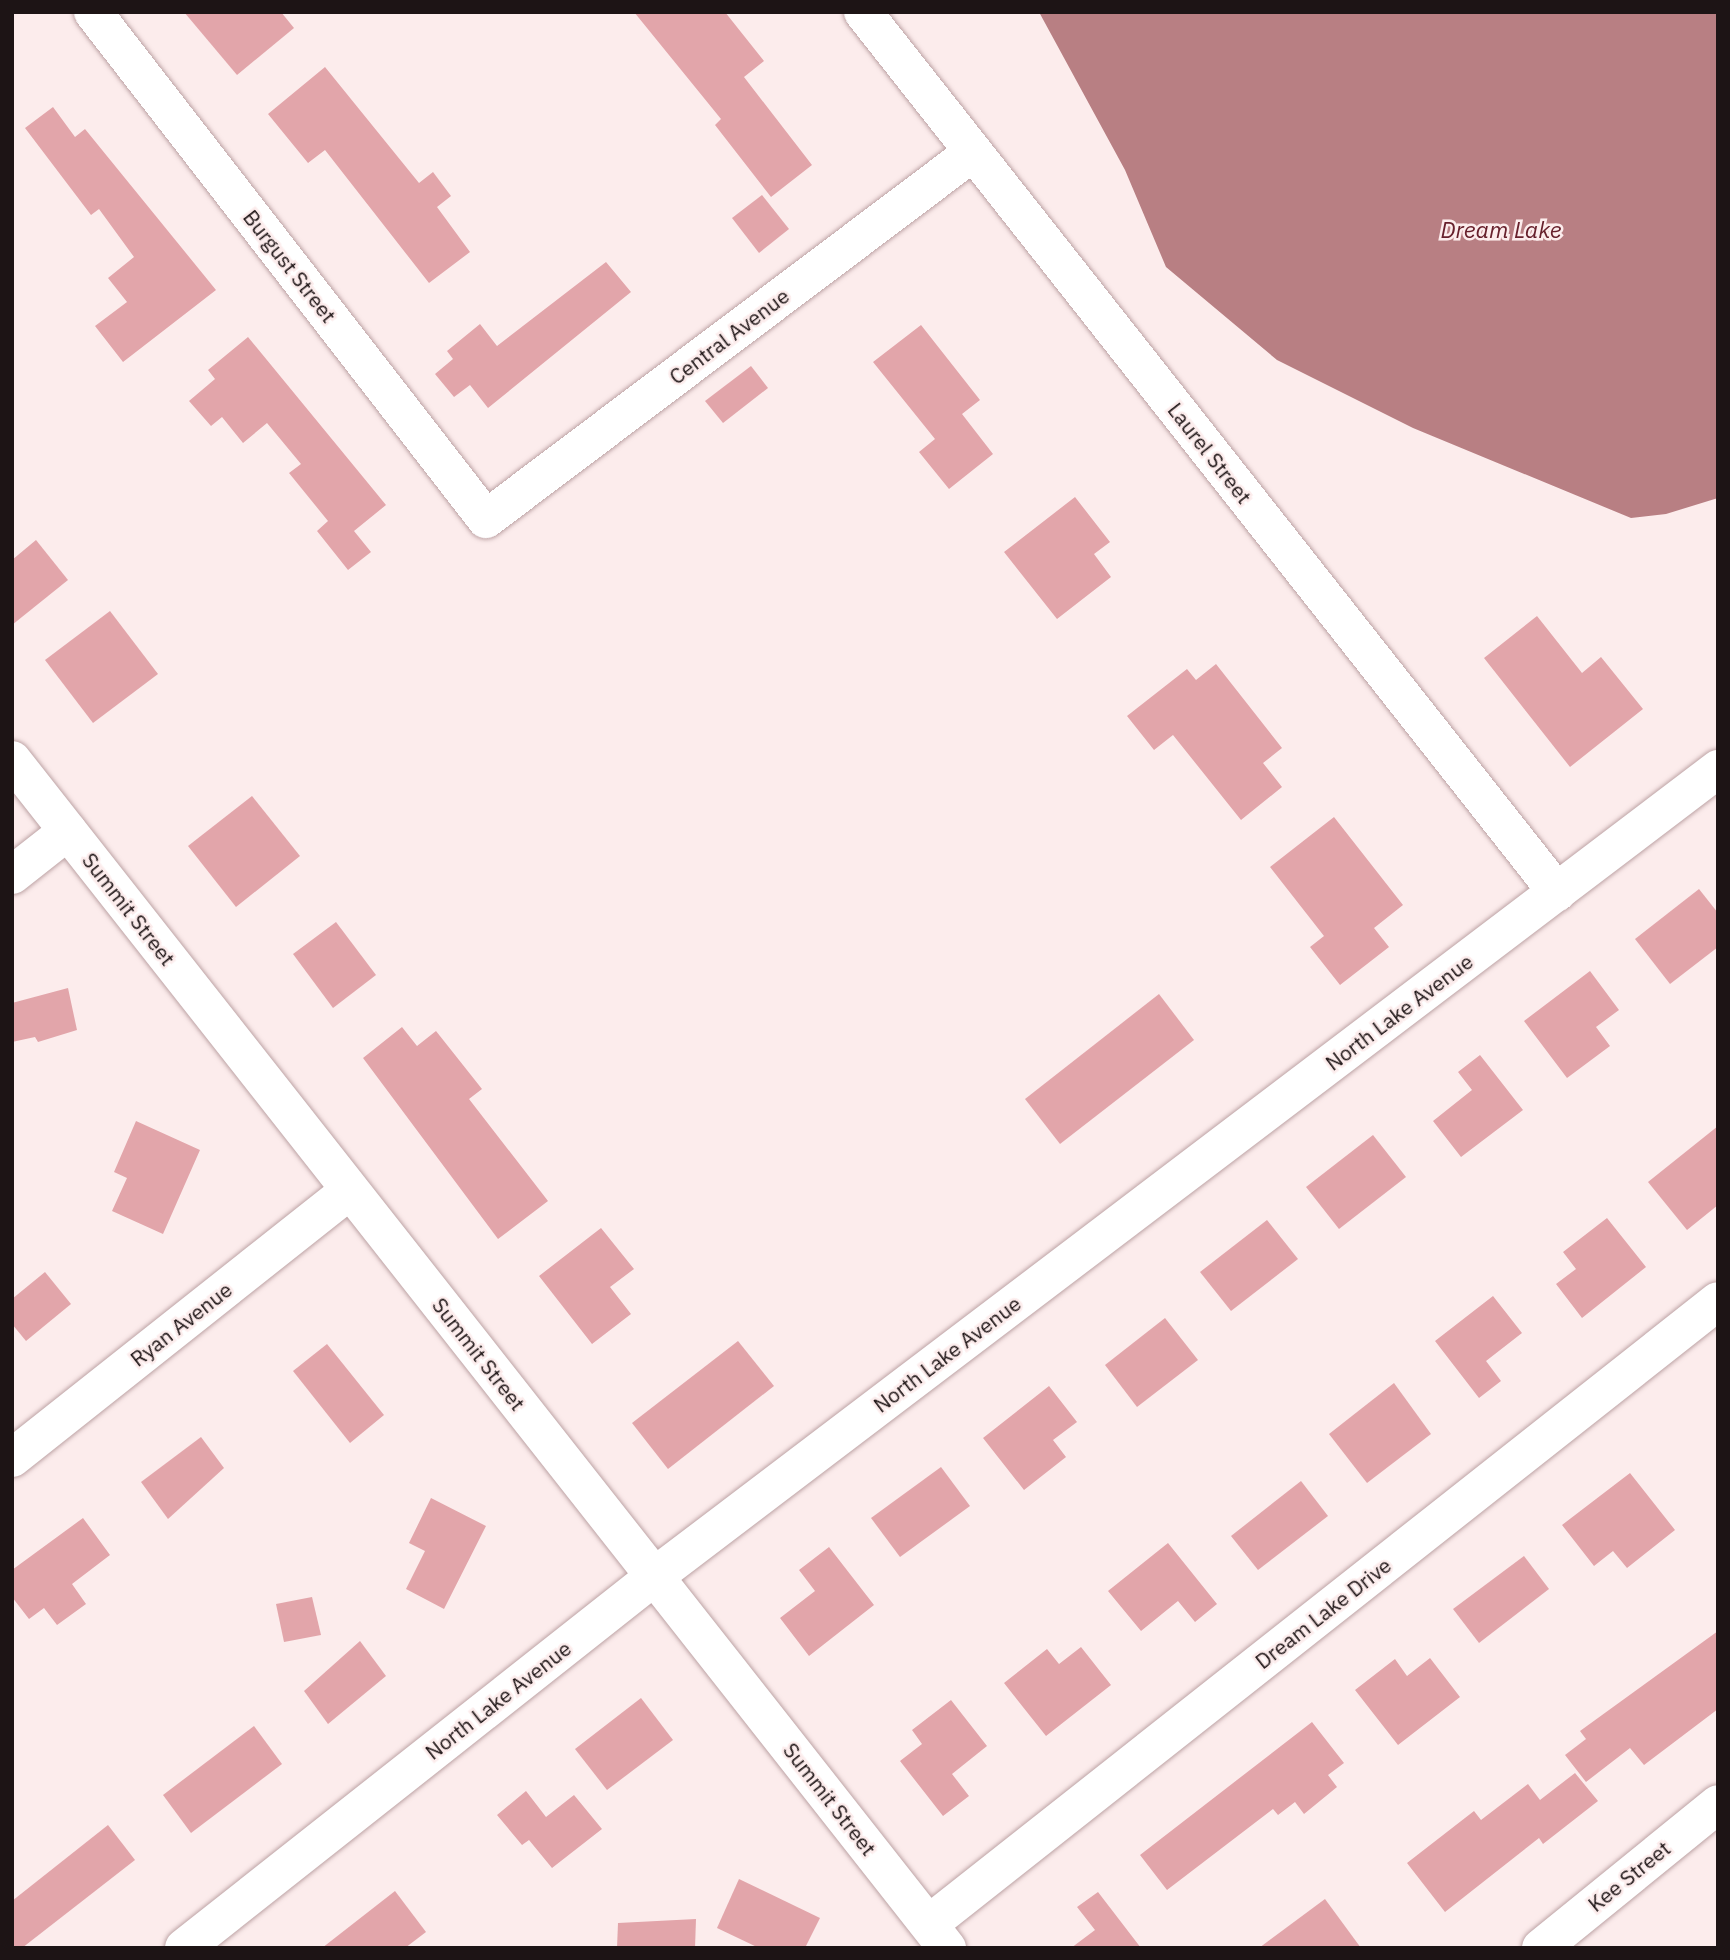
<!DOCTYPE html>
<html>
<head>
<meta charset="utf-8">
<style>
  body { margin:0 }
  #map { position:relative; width:1730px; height:1960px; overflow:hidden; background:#fcecec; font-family:"IBM Plex Sans",sans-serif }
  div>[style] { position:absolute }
  .water>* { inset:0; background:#b87f83 }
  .building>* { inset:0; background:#e2a5aa }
  .roads { filter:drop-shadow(0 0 2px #bda3a5) drop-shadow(0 0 2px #bda3a5) }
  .minor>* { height:38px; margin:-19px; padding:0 19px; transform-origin:19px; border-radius:19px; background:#fff }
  span { translate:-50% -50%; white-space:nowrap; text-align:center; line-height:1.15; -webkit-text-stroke:5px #fcecec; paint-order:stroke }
  .street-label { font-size:21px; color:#1d1415 }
  .water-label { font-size:23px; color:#67202c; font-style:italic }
  .frame { position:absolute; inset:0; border:14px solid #1d1415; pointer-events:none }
</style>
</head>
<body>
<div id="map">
  <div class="water">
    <i style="clip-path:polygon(1039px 12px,1718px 12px,1718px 498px,1666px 514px,1631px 518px,1413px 428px,1277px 360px,1166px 267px,1125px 170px)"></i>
  </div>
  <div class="building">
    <i style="clip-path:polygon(184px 12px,281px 12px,294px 28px,237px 75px)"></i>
    <i style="clip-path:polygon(634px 12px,725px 12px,764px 61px,744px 77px,812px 165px,771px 197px,715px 125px,721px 119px)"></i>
    <i style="clip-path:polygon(325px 67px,419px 183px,433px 172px,451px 196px,437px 207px,470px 252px,429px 283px,325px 150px,308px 163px,268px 114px)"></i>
    <i style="clip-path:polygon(53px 107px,75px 137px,85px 129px,216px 290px,123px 362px,95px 326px,127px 302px,108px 278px,134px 257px,99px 209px,91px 215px,25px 128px)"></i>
    <i style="clip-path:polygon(762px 195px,789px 229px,759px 253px,732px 218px)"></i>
    <i style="clip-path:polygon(606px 262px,631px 292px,488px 408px,470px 385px,454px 397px,435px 374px,453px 359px,447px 351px,480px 324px,497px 346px)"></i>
    <i style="clip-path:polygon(921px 325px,980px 400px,962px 414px,993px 454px,949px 489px,919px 452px,935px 439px,873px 362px)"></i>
    <i style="clip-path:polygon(248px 337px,386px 505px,354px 531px,371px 552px,348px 570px,317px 531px,328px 521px,289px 473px,301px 464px,267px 423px,243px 443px,222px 417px,211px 426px,189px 401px,215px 379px,208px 370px)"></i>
    <i style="clip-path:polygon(751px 366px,768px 388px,723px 423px,705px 401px)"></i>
    <i style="clip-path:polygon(1075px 497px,1110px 542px,1094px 554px,1111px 577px,1057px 619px,1004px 552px)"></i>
    <i style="clip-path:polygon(36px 540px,68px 580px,12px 625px,12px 560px)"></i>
    <i style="clip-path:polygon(110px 611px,158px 674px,93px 723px,45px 660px)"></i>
    <i style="clip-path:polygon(1537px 616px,1582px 673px,1601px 657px,1643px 709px,1570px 767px,1484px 658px)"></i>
    <i style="clip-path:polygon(1216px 664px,1282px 748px,1263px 763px,1282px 787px,1241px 820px,1173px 735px,1154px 750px,1127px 716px,1187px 669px,1196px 680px)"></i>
    <i style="clip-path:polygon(252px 796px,300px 856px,236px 907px,188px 846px)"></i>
    <i style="clip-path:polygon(1334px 817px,1403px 905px,1374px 928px,1389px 947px,1340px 985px,1310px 947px,1324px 936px,1270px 867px)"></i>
    <i style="clip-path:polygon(1699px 889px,1718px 913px,1718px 947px,1670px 984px,1635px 939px)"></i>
    <i style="clip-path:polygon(336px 922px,376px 975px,333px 1008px,293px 954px)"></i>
    <i style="clip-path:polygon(1590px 971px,1619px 1010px,1596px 1027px,1610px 1046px,1567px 1078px,1524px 1021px)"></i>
    <i style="clip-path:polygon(68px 988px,77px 1030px,38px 1042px,35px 1037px,12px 1042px,12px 1003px)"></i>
    <i style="clip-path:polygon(1159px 994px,1194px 1040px,1060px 1144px,1025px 1099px)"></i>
    <i style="clip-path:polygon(402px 1027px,417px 1046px,436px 1031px,482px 1089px,469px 1099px,548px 1201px,498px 1239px,363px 1058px)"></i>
    <i style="clip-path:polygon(1480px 1055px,1523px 1110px,1461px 1157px,1433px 1121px,1472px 1090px,1458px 1072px)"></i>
    <i style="clip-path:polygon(136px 1121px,200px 1150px,163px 1234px,112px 1211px,127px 1178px,114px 1172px)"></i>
    <i style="clip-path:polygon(1718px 1126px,1718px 1205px,1687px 1230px,1648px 1182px)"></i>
    <i style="clip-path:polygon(1373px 1135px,1406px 1177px,1339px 1229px,1306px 1187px)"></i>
    <i style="clip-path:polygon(1607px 1218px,1646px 1267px,1582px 1318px,1556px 1284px,1576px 1269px,1563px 1252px)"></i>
    <i style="clip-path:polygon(1267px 1220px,1298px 1259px,1231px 1311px,1200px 1272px)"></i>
    <i style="clip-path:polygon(601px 1228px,634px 1269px,610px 1287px,631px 1314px,592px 1344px,539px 1276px)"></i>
    <i style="clip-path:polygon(45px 1272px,71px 1304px,26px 1341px,12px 1324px,12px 1299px)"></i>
    <i style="clip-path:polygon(1493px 1296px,1522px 1333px,1486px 1361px,1501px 1381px,1479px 1398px,1435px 1341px)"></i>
    <i style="clip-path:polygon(1165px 1318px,1198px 1360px,1137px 1407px,1105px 1365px)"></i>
    <i style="clip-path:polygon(738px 1341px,774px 1386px,668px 1469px,632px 1423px)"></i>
    <i style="clip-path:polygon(327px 1344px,384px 1415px,350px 1443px,293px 1371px)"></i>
    <i style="clip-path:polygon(1394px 1383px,1431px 1434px,1367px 1483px,1329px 1434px)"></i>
    <i style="clip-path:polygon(1049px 1386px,1077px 1422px,1053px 1440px,1066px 1457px,1024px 1490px,983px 1438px)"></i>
    <i style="clip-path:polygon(201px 1437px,224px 1468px,168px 1519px,141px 1482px)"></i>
    <i style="clip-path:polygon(941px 1467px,970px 1506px,900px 1557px,871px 1518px)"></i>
    <i style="clip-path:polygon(1630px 1473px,1675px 1530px,1627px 1568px,1613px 1551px,1594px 1566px,1562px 1525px)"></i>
    <i style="clip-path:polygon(1301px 1481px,1328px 1516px,1258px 1570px,1231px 1536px)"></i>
    <i style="clip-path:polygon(431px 1498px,486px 1526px,444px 1609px,406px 1589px,425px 1551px,409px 1543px)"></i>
    <i style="clip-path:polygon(83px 1518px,110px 1555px,72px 1584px,86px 1604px,57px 1625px,44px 1608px,29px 1619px,12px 1597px,12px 1570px)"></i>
    <i style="clip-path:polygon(1168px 1543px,1217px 1604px,1195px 1622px,1178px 1601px,1141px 1631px,1108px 1591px)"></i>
    <i style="clip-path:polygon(829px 1547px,874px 1605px,809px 1656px,780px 1618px,815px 1591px,799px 1570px)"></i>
    <i style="clip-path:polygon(1524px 1556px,1549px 1589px,1479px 1643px,1453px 1609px)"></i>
    <i style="clip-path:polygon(312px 1597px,321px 1635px,284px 1642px,276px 1604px)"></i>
    <i style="clip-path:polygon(1718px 1631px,1718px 1709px,1644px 1765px,1630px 1748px,1586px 1782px,1565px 1755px,1586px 1739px,1580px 1731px)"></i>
    <i style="clip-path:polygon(360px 1641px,386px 1676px,328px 1724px,304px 1691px)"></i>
    <i style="clip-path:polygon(1081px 1647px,1111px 1685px,1046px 1736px,1004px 1683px,1047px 1649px,1059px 1664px)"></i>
    <i style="clip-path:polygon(1430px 1658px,1460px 1697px,1398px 1745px,1355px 1690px,1395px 1659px,1407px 1676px)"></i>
    <i style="clip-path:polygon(641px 1698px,673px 1740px,607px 1790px,575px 1749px)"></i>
    <i style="clip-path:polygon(951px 1700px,987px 1746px,952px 1774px,969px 1796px,943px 1816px,900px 1761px,922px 1744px,912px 1730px)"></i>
    <i style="clip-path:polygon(1312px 1722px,1344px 1763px,1328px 1775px,1337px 1787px,1304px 1814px,1295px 1802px,1278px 1815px,1273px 1809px,1167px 1890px,1140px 1855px)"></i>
    <i style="clip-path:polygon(254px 1726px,282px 1764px,191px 1833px,163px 1795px)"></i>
    <i style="clip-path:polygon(1575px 1773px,1598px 1801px,1543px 1844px,1539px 1838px,1445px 1912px,1407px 1863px,1474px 1811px,1481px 1820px,1528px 1784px,1540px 1800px)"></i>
    <i style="clip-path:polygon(526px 1791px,546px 1817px,574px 1795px,602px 1829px,552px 1868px,529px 1840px,522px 1845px,497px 1815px)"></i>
    <i style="clip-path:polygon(108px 1825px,135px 1860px,22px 1948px,12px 1948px,12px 1901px)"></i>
    <i style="clip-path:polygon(739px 1879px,820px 1918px,805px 1948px,759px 1948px,717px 1928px)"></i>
    <i style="clip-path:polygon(395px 1891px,426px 1932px,405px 1948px,322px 1948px)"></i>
    <i style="clip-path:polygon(1098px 1892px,1141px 1948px,1071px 1948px,1095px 1930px,1077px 1907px)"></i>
    <i style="clip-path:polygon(1325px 1899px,1361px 1948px,1259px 1948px)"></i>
    <i style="clip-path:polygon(696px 1919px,695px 1948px,617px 1948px,618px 1923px)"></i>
  </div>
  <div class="roads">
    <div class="minor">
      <i style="left:93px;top:12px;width:641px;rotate:52.22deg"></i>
      <i style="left:486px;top:519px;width:608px;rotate:-36.98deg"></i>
      <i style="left:863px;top:12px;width:1121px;rotate:51.74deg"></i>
      <i style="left:12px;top:760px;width:1512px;rotate:51.8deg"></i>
      <i style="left:12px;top:875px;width:71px;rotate:-38.2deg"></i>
      <i style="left:12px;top:1458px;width:431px;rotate:-38.4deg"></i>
      <i style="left:929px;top:1924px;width:1005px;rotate:-38.29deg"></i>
      <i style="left:184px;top:1948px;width:600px;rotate:-38.3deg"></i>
      <i style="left:655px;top:1576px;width:1335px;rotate:-37.2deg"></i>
      <i style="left:1541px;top:1948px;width:228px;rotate:-39.1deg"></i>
    </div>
  </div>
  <div class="street-label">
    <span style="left:290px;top:266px;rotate:52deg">Burgust Street</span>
    <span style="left:729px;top:336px;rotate:-37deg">Central Avenue</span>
    <span style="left:1210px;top:453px;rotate:52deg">Laurel Street</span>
    <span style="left:129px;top:909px;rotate:52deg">Summit Street</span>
    <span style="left:1399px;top:1012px;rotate:-37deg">North Lake Avenue</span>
    <span style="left:181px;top:1324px;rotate:-38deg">Ryan Avenue</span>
    <span style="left:479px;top:1354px;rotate:52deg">Summit Street</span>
    <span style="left:947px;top:1354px;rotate:-37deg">North Lake Avenue</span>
    <span style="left:1323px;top:1613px;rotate:-38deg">Dream Lake Drive</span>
    <span style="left:498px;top:1700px;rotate:-38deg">North Lake Avenue</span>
    <span style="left:830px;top:1799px;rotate:52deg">Summit Street</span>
    <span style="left:1629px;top:1876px;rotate:-39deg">Kee Street</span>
  </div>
  <div class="water-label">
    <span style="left:1501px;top:229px">Dream Lake</span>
  </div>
  <div class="frame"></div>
</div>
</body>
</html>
